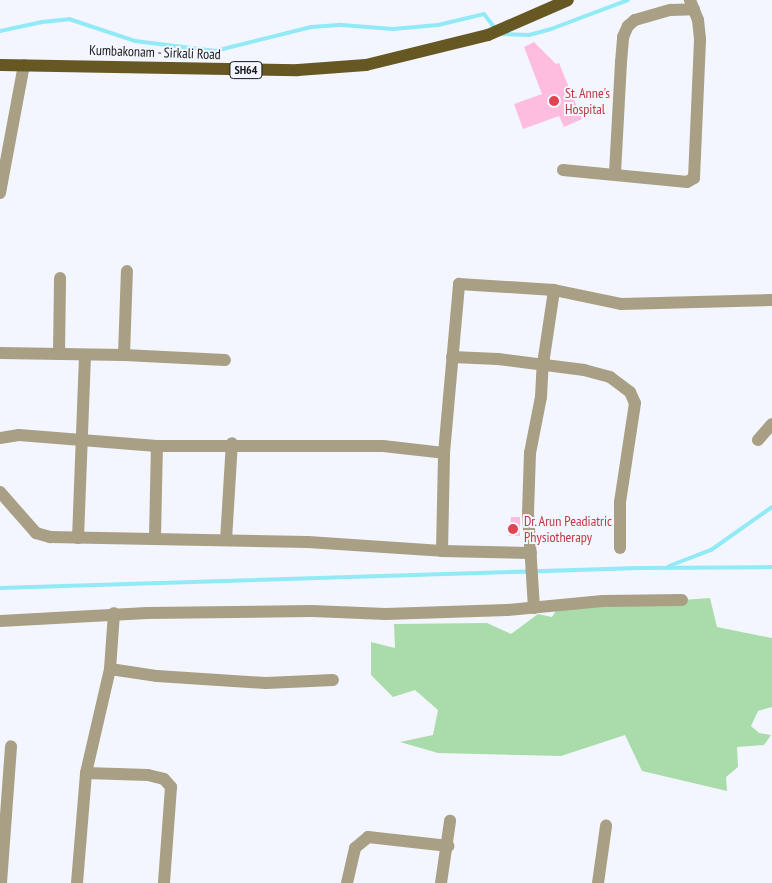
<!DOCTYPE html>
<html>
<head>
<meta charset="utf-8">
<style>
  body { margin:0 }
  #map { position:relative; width:772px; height:883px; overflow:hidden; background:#f3f6fe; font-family:"PT Sans Narrow",sans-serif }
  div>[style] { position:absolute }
  .green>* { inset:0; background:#aadbaa }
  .stream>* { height:4px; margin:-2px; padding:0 2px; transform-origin:2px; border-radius:2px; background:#91eaf5 }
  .building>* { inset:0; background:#febcde }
  .minor>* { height:12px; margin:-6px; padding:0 6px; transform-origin:6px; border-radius:6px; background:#a89f84 }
  .major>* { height:12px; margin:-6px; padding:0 6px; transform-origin:6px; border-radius:6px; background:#675723 }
  .dots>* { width:14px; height:14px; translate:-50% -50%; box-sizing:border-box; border:2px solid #f3f6fe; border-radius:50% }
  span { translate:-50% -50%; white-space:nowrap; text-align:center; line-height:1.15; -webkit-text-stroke:4px #f3f6fe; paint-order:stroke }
  .shield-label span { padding:1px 4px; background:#f3f6fe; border:1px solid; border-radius:4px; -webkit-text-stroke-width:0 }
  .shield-label { font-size:12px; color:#191a1d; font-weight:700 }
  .street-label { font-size:14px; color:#191a1d }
  .health-label { font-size:14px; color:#be3a42 }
  .left { translate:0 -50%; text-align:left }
</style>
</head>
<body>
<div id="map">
  <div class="green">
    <i style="clip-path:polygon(710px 598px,717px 627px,772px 638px,772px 707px,758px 711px,751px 726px,759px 733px,771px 735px,764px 745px,737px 747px,738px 767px,726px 777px,727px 791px,642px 771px,625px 735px,561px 756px,438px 753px,400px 742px,433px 735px,438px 710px,415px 690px,393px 697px,371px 675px,371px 642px,395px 648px,394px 624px,487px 623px,511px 634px,538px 614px,552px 617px,557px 609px)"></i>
  </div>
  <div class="stream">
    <i style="left:0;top:31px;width:43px;rotate:-12.1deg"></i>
    <i style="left:42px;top:22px;width:27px;rotate:-6deg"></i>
    <i style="left:69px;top:19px;width:70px;rotate:18.4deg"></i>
    <i style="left:135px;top:41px;width:81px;rotate:7.1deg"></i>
    <i style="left:215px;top:51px;width:99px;rotate:-14deg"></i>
    <i style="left:311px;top:27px;width:31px;rotate:-4deg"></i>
    <i style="left:342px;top:25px;width:51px;rotate:4.5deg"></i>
    <i style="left:393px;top:29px;width:45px;rotate:-5.1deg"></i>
    <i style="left:438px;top:25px;width:47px;rotate:-13.4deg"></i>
    <i style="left:484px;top:14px;width:18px;rotate:52deg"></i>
    <i style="left:500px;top:34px;width:29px;rotate:2deg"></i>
    <i style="left:529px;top:35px;width:23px;rotate:-15deg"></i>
    <i style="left:551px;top:29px;width:82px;rotate:-20.6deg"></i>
    <i style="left:669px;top:566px;width:45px;rotate:-20.9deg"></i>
    <i style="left:711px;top:550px;width:75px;rotate:-35.2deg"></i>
    <i style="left:0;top:588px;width:639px;rotate:-1.79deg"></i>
    <i style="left:639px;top:568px;width:133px;rotate:-0.4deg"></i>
  </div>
  <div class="building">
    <i style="clip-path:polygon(534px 42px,556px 64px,559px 63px,582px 119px,564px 127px,559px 116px,523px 129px,514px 104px,542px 94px,524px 47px)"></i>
    <i style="clip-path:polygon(511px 517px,520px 517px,520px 536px,509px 536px)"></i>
  </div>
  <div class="minor">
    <i style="left:563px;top:170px;width:125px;rotate:5.5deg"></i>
    <i style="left:687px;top:182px;width:8px;rotate:-30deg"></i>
    <i style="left:694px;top:178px;width:139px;rotate:-87.5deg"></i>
    <i style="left:700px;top:39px;width:19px;rotate:-96deg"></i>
    <i style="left:698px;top:20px;width:22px;rotate:-112deg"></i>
    <i style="left:615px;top:173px;width:111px;rotate:-86.9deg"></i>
    <i style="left:621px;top:62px;width:25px;rotate:-85deg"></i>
    <i style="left:623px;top:37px;width:12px;rotate:-66deg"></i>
    <i style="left:628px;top:26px;width:9px;rotate:-41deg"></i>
    <i style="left:635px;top:20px;width:37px;rotate:-16deg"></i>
    <i style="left:671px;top:10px;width:23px;rotate:-2deg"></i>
    <i style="left:0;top:193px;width:130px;rotate:-79.4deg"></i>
    <i style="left:0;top:353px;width:124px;rotate:0.9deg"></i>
    <i style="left:124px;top:355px;width:84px;rotate:-88deg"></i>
    <i style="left:59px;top:353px;width:75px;rotate:-89.2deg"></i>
    <i style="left:124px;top:355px;width:101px;rotate:2.8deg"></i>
    <i style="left:452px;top:357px;width:46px;rotate:2.5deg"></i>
    <i style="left:498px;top:359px;width:87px;rotate:7.3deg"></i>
    <i style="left:584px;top:370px;width:27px;rotate:15deg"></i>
    <i style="left:610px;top:377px;width:25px;rotate:37deg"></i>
    <i style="left:630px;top:392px;width:12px;rotate:66deg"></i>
    <i style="left:635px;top:403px;width:100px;rotate:98.6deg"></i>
    <i style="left:620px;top:502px;width:46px;rotate:90deg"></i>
    <i style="left:0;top:438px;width:19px;rotate:-9deg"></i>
    <i style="left:19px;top:435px;width:138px;rotate:4.6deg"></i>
    <i style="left:157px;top:446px;width:226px"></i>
    <i style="left:383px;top:446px;width:61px;rotate:6.5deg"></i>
    <i style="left:758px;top:440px;width:21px;rotate:-49deg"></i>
    <i style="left:0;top:492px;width:55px;rotate:48.7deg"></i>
    <i style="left:36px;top:533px;width:15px;rotate:16deg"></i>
    <i style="left:50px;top:537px;width:258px;rotate:1.1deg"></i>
    <i style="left:308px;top:542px;width:134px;rotate:3.8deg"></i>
    <i style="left:442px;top:551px;width:89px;rotate:1.3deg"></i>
    <i style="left:78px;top:538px;width:182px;rotate:-87.8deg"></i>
    <i style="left:155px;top:538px;width:92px;rotate:-88.8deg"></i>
    <i style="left:226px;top:540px;width:97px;rotate:-86.5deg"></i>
    <i style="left:442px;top:551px;width:98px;rotate:-88.8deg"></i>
    <i style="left:444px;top:453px;width:170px;rotate:-84.9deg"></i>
    <i style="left:459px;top:284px;width:95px;rotate:3.6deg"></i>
    <i style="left:554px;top:290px;width:68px;rotate:11.8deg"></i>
    <i style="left:621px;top:304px;width:151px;rotate:-1.5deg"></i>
    <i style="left:534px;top:608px;width:95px;rotate:-93.6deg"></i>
    <i style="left:528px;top:513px;width:60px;rotate:-88.1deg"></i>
    <i style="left:530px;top:453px;width:57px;rotate:-78.9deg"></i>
    <i style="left:541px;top:397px;width:33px;rotate:-87deg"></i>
    <i style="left:543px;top:364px;width:75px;rotate:-81.5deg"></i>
    <i style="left:0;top:621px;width:147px;rotate:-3.1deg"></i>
    <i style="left:147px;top:613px;width:165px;rotate:-0.7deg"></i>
    <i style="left:312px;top:611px;width:74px;rotate:2.3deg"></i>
    <i style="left:386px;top:614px;width:121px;rotate:-1.9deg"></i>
    <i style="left:507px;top:610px;width:96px;rotate:-5.4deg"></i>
    <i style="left:603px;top:601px;width:79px;rotate:-0.7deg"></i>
    <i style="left:110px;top:669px;width:48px;rotate:8.5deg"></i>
    <i style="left:157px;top:676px;width:109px;rotate:3.7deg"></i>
    <i style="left:266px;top:683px;width:67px;rotate:-2.6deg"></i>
    <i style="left:86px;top:773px;width:62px;rotate:1.8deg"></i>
    <i style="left:148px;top:775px;width:16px;rotate:14deg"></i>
    <i style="left:164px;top:779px;width:11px;rotate:49deg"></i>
    <i style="left:171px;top:787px;width:96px;rotate:94.2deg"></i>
    <i style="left:1px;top:883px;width:137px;rotate:-85.8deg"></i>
    <i style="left:77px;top:883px;width:110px;rotate:-85.3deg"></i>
    <i style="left:86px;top:773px;width:107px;rotate:-77deg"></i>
    <i style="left:110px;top:669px;width:56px;rotate:-85.9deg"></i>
    <i style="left:347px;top:883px;width:36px;rotate:-77deg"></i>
    <i style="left:355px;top:848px;width:17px;rotate:-40deg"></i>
    <i style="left:368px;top:837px;width:81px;rotate:6.4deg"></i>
    <i style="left:441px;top:883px;width:63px;rotate:-81.7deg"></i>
    <i style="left:598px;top:883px;width:58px;rotate:-82deg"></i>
  </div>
  <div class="major">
    <i style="left:0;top:65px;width:298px;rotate:1deg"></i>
    <i style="left:298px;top:70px;width:68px;rotate:-4.2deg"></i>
    <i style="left:366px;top:65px;width:126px;rotate:-13.8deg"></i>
    <i style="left:488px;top:35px;width:87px;rotate:-23.6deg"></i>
  </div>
  <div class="dots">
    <i style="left:554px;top:101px;background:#e0444e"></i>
    <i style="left:513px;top:529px;background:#e0444e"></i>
  </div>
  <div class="shield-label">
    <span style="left:246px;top:70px">SH64</span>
  </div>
  <div class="street-label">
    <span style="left:155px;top:52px;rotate:2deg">Kumbakonam - Sirkali Road</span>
  </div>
  <div class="health-label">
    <span class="left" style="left:565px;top:101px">St. Anne's<br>Hospital</span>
    <span class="left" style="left:524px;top:529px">Dr. Arun Peadiatric<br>Physiotherapy</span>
  </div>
</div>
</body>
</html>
